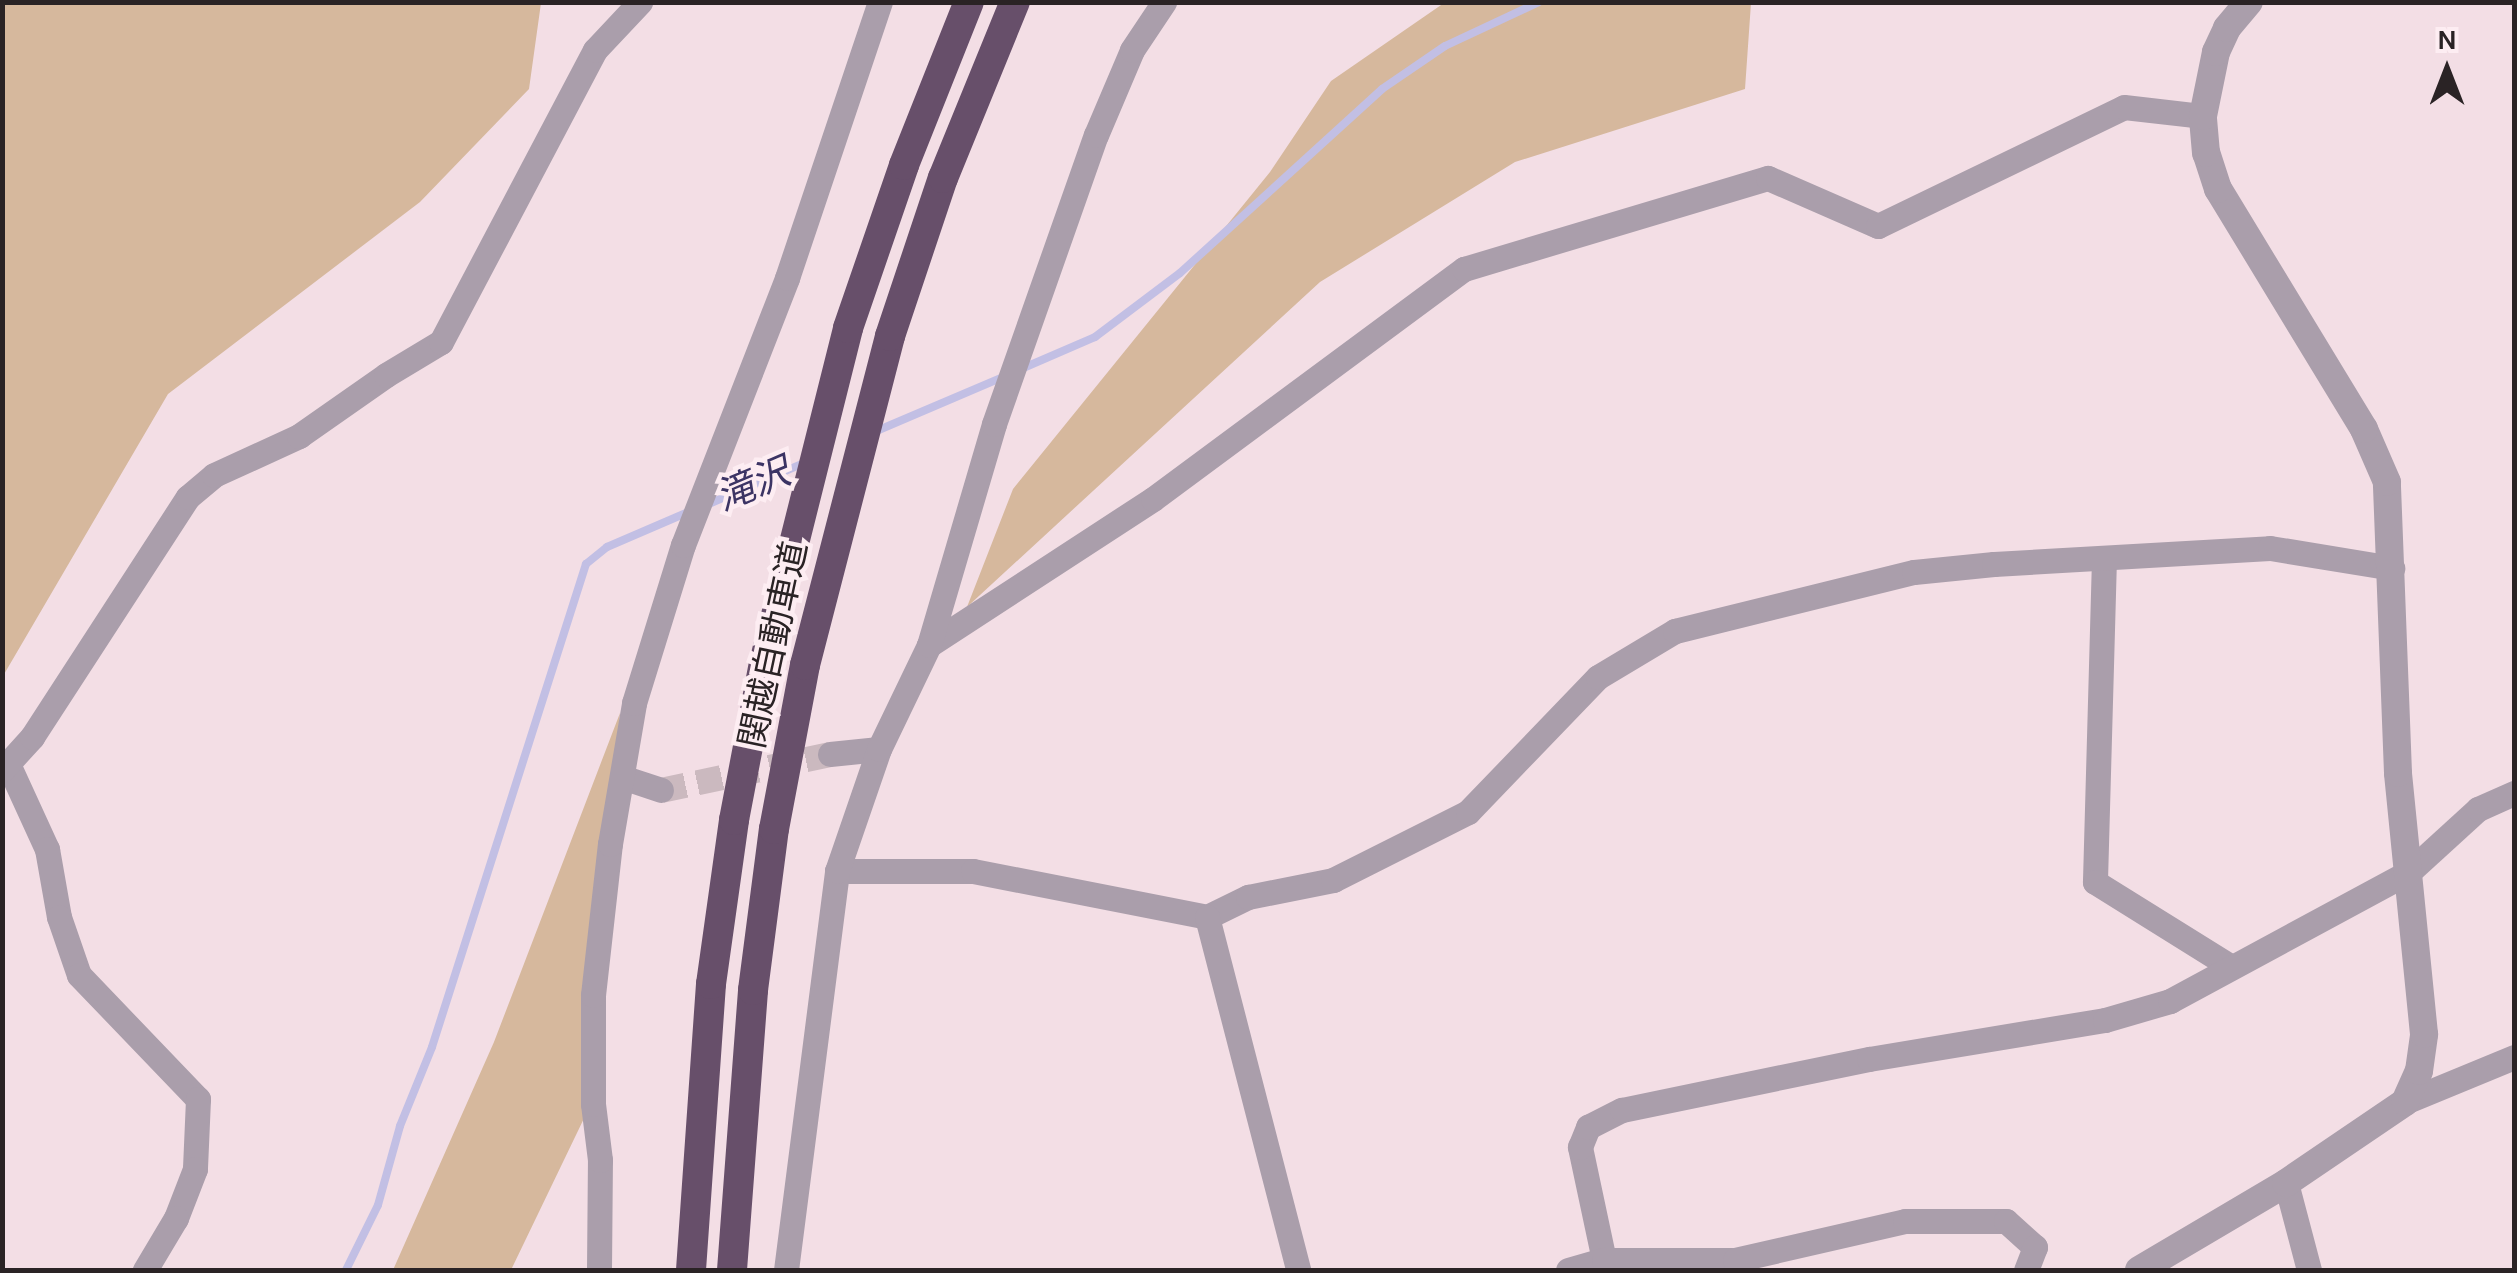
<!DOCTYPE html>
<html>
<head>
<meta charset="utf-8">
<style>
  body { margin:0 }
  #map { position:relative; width:2517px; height:1273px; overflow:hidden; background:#f3dee5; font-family:Karla,"Noto Sans JP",sans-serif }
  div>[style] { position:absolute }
  .green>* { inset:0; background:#d6b89d }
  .stream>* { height:8px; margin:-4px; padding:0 4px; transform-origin:4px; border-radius:4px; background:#c2bfe4 }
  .minor-tunnel>* { height:25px; margin-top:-12.5px; transform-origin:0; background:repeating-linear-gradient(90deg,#cbb9bf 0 25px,transparent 0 37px) }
  .minor>* { height:25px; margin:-12.5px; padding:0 12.5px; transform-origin:12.5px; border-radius:12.5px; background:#aa9eab }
  .tertiary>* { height:28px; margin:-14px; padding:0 14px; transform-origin:14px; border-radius:14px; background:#aa9eab }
  .motorway>* { height:30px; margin:-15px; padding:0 15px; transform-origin:15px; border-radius:15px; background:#674f6a }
  span { translate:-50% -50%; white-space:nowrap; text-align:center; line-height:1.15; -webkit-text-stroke:9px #fdedf2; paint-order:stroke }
  .street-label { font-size:35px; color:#2a2325 }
  .water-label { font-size:38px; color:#3c3464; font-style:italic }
  .frame { position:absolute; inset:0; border:5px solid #2a2325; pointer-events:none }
  .north { position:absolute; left:2397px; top:20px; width:100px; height:100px; -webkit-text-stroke:8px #fdedf2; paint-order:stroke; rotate:0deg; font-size:28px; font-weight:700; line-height:40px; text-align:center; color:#2a2325 }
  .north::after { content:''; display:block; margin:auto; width:35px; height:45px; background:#2a2325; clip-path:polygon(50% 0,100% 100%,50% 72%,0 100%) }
</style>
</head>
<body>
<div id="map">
  <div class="green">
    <i style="clip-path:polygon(3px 2px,541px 3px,529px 89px,420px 202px,168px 394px,3px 676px)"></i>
    <i style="clip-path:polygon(1444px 3px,1751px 3px,1745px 89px,1515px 162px,1320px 282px,967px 607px,1013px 489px,1270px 172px,1331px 81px)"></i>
    <i style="clip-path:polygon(620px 713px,589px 1108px,511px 1270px,393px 1270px,494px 1042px)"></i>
  </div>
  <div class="stream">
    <i style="left:1021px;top:369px;width:81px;rotate:-23.4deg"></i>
    <i style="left:1095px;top:337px;width:106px;rotate:-37deg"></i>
    <i style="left:1180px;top:273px;width:273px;rotate:-42.3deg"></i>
    <i style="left:1382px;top:89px;width:76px;rotate:-34.3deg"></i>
    <i style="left:1445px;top:46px;width:104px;rotate:-25.1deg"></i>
    <i style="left:874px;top:432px;width:140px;rotate:-23.1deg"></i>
    <i style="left:704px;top:506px;width:111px;rotate:-23.3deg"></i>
    <i style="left:346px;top:1270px;width:72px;rotate:-63.8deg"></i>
    <i style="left:378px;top:1205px;width:82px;rotate:-74.4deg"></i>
    <i style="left:400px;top:1126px;width:85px;rotate:-67.9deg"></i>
    <i style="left:432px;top:1047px;width:507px;rotate:-72.32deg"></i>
    <i style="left:586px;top:564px;width:27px;rotate:-39deg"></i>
    <i style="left:607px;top:547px;width:86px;rotate:-23.3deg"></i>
  </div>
  <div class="minor-tunnel">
    <i style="left:661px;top:790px;width:173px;rotate:-12deg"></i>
  </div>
  <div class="minor">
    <i style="left:2104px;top:558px;width:324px;rotate:91.6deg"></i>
    <i style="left:2095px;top:882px;width:159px;rotate:31.9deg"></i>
    <i style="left:929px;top:645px;width:267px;rotate:-33.1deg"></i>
    <i style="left:1153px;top:499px;width:387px;rotate:-36.5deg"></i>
    <i style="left:1464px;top:269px;width:317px;rotate:-16.7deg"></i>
    <i style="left:1768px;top:178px;width:120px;rotate:23.6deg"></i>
    <i style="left:1878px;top:226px;width:273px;rotate:-25.8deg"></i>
    <i style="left:2124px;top:107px;width:80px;rotate:6.5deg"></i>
    <i style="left:830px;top:754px;width:49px;rotate:-5.8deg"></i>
    <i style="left:8px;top:764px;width:94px;rotate:65.4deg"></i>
    <i style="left:47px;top:849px;width:69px;rotate:80deg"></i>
    <i style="left:59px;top:917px;width:61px;rotate:71deg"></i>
    <i style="left:79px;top:975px;width:172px;rotate:46.2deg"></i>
    <i style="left:198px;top:1099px;width:70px;rotate:92.5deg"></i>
    <i style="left:195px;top:1169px;width:53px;rotate:111.2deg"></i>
    <i style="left:176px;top:1218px;width:61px;rotate:120.8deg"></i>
    <i style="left:2px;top:770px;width:45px;rotate:-47.7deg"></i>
    <i style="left:32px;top:737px;width:286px;rotate:-57deg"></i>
    <i style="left:188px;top:497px;width:34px;rotate:-40deg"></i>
    <i style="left:214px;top:475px;width:94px;rotate:-24.6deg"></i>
    <i style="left:299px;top:436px;width:106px;rotate:-35deg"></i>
    <i style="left:386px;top:375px;width:64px;rotate:-31deg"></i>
    <i style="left:441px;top:342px;width:330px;rotate:-62.2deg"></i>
    <i style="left:595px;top:50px;width:66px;rotate:-46.8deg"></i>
    <i style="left:622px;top:777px;width:41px;rotate:18.4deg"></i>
    <i style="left:837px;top:871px;width:136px"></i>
    <i style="left:973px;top:871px;width:238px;rotate:11.1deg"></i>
    <i style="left:1207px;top:917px;width:46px;rotate:-26deg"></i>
    <i style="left:1248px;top:897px;width:87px;rotate:-11.3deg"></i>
    <i style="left:1333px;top:880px;width:151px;rotate:-26.7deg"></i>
    <i style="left:1468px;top:812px;width:187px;rotate:-46.1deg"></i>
    <i style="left:1598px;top:677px;width:90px;rotate:-30.9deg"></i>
    <i style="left:1675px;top:631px;width:246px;rotate:-13.9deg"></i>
    <i style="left:1914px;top:572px;width:80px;rotate:-5.7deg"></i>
    <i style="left:1994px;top:564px;width:276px;rotate:-3.3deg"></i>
    <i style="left:2270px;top:548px;width:124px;rotate:9.3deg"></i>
    <i style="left:1207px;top:917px;width:365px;rotate:75.5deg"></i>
    <i style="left:2405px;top:1102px;width:118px;rotate:-22.4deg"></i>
    <i style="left:2286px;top:1183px;width:90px;rotate:75.2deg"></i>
    <i style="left:1604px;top:1260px;width:116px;rotate:-102deg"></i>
    <i style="left:1580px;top:1147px;width:22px;rotate:-68deg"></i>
    <i style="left:1588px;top:1127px;width:38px;rotate:-27deg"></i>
    <i style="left:1622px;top:1110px;width:252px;rotate:-11.7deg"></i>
    <i style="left:1869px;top:1059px;width:239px;rotate:-9.4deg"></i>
    <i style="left:2105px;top:1020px;width:68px;rotate:-16.3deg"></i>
    <i style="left:2170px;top:1001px;width:273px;rotate:-28.4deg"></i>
    <i style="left:2410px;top:871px;width:92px;rotate:-42.4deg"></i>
    <i style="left:2478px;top:809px;width:39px;rotate:-24deg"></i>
    <i style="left:599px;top:1270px;width:110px;rotate:-89.5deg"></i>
    <i style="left:600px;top:1160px;width:56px;rotate:-97.1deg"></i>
    <i style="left:593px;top:1104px;width:109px;rotate:-90deg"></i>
    <i style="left:593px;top:995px;width:152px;rotate:-83.6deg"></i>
    <i style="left:610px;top:844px;width:143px;rotate:-80.3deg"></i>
    <i style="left:634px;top:703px;width:165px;rotate:-72.8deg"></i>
    <i style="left:683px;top:545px;width:287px;rotate:-68.7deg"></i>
    <i style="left:787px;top:278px;width:291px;rotate:-71.4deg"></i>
    <i style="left:786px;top:1270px;width:402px;rotate:-82.7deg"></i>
    <i style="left:837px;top:871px;width:129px;rotate:-71deg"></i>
    <i style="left:879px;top:749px;width:115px;rotate:-64.3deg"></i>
    <i style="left:929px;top:645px;width:230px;rotate:-73.6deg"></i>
    <i style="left:994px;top:424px;width:306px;rotate:-70.6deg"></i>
    <i style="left:1096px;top:135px;width:92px;rotate:-67deg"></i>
    <i style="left:1132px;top:50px;width:58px;rotate:-56.3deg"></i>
    <i style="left:1568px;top:1270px;width:37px;rotate:-16deg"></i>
    <i style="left:1604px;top:1260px;width:131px"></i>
    <i style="left:1735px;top:1260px;width:174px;rotate:-12.9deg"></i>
    <i style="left:1905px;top:1221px;width:101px"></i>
    <i style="left:2006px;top:1221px;width:39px;rotate:42deg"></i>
    <i style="left:2035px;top:1247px;width:25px;rotate:111deg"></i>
  </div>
  <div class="tertiary">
    <i style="left:2139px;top:1270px;width:171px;rotate:-30.6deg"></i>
    <i style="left:2286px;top:1183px;width:144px;rotate:-34.2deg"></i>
    <i style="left:2405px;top:1102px;width:34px;rotate:-66deg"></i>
    <i style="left:2419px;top:1071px;width:37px;rotate:-82deg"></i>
    <i style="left:2424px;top:1034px;width:262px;rotate:-95.7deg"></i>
    <i style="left:2398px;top:773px;width:291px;rotate:-92.2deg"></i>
    <i style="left:2387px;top:482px;width:58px;rotate:-113.5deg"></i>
    <i style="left:2364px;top:429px;width:281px;rotate:-121.3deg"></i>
    <i style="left:2218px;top:189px;width:38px;rotate:-108deg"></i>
    <i style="left:2206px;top:153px;width:37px;rotate:-95deg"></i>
    <i style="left:2203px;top:116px;width:65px;rotate:-78.5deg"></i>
    <i style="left:2216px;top:52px;width:26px;rotate:-65deg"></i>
    <i style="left:2227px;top:28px;width:34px;rotate:-50deg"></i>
  </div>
  <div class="motorway">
    <i style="left:691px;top:1270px;width:287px;rotate:-86deg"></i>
    <i style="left:711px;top:984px;width:166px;rotate:-82deg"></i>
    <i style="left:734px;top:820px;width:160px;rotate:-79.2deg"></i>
    <i style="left:764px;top:663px;width:345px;rotate:-75.9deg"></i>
    <i style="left:848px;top:328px;width:172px;rotate:-71deg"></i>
    <i style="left:904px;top:165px;width:175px;rotate:-68.3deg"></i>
    <i style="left:732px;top:1270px;width:281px;rotate:-85.7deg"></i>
    <i style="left:753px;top:990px;width:162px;rotate:-82.6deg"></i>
    <i style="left:774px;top:829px;width:167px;rotate:-79.3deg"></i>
    <i style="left:805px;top:665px;width:340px;rotate:-75.5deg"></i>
    <i style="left:890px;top:336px;width:167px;rotate:-71.5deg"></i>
    <i style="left:943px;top:178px;width:190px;rotate:-67.8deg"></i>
  </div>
  <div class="street-label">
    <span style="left:774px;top:645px;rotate:-78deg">関越自動車道</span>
  </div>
  <div class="water-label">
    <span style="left:753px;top:485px;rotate:-23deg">滝沢</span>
  </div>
  <div class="frame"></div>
  <div class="north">N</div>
</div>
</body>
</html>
